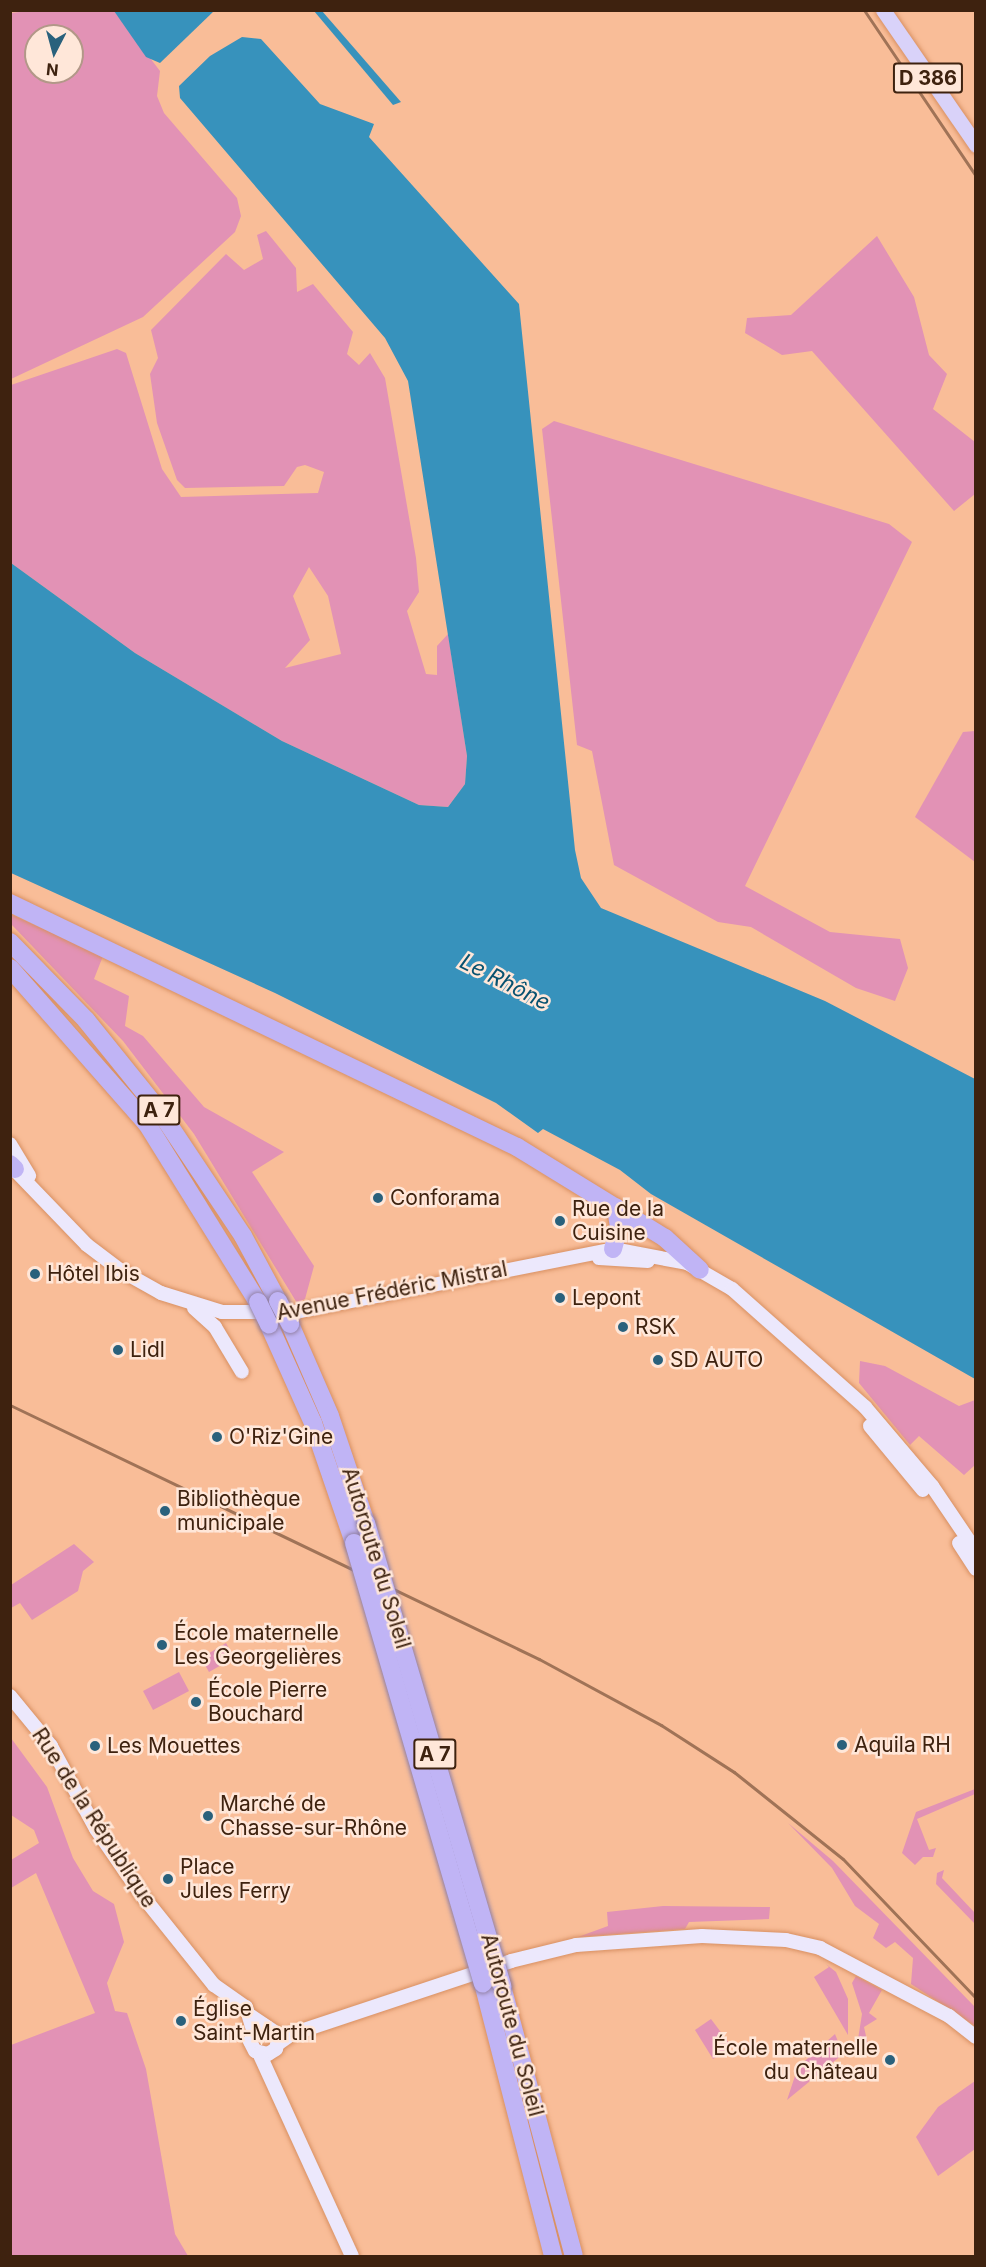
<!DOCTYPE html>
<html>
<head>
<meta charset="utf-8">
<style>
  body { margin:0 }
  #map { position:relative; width:986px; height:2267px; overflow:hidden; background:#f9bd98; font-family:Inter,sans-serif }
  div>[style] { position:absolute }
  .green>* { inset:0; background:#e292b5 }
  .water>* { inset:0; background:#3792bc }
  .roads { filter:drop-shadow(0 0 2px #d89062) drop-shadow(0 0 2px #d89062) }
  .secondary>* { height:14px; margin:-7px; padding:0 7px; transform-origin:7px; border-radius:7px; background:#ece8fc }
  .primary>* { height:15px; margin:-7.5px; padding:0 7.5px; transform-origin:7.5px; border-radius:7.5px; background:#d9d2f9 }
  .highway>* { height:18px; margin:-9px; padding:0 9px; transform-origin:9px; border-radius:9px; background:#c0b4f5 }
  .rail>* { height:3px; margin:-1.5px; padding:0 1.5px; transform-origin:1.5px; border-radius:1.5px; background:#a07357 }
  .bridges { filter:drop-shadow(0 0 2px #9281a4) drop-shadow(0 0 2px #9281a4) }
  .highway-bridge>* { height:18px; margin:-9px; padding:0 9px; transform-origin:9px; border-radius:9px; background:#c0b4f5 }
  .dots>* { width:16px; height:16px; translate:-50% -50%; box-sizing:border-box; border:3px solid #ffe7d9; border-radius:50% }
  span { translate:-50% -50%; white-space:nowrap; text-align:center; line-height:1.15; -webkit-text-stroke:5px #ffe7d9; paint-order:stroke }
  .shield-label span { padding:2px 4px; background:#ffe7d9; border:2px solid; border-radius:4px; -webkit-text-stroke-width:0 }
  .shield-label { font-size:20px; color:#3e220f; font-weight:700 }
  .poi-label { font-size:21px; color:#3e220f }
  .left { translate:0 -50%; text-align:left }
  .right { translate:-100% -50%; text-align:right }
  .street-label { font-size:21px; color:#3e220f }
  .water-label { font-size:22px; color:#085270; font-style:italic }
  .frame { position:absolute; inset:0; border:12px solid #3e220f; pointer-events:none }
  .north { position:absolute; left:24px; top:24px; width:60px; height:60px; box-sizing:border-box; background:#ffe7d9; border:2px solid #b29888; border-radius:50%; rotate:186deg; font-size:16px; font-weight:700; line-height:24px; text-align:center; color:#3e220f }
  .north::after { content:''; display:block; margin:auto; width:21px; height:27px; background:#2a617c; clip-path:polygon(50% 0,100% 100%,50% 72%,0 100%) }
</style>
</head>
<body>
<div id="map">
  <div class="green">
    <i style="clip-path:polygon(evenodd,35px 10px,114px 11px,160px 71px,157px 96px,164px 113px,237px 198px,241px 216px,235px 232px,143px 317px,11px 379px,11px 13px,35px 10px,36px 36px,72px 36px,72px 72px,36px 72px,36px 36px)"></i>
    <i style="clip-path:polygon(evenodd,266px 231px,296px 268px,297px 292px,313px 284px,353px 332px,347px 354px,359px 365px,370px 353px,385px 378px,416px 558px,419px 592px,407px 611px,426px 674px,437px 675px,437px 646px,448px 634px,467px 756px,465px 784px,448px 807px,419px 805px,282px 741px,135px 653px,11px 563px,11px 385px,117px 349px,126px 353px,162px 469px,181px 497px,318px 493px,324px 472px,305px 465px,297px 467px,284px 486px,185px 488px,177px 480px,157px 423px,150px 374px,158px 358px,151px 330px,226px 254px,244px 270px,263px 259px,257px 235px,266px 231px,309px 567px,328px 596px,341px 654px,285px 668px,310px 640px,293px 596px,309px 567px)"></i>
    <i style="clip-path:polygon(877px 236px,914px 297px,929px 355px,947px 374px,933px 409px,975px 442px,975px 494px,954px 511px,812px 351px,782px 355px,745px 333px,747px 318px,791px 315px)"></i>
    <i style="clip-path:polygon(554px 421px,889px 524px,912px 542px,745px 886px,830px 932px,900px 939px,908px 968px,895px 1001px,856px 988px,751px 927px,718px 922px,614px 865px,592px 751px,577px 745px,542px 429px)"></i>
    <i style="clip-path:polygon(975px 731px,976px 731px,975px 862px,915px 817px,963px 732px)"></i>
    <i style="clip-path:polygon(10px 914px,103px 956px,94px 979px,129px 996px,125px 1026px,143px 1036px,204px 1107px,284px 1152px,252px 1172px,314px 1266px,305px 1299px,297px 1303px,194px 1134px,123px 1041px,11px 924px)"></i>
    <i style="clip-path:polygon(860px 1361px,885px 1366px,959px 1406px,975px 1400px,975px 1465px,964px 1475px,919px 1436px,910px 1445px,859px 1383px)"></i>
    <i style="clip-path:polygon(74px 1544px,94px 1562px,83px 1571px,78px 1591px,32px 1620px,20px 1603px,11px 1608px,11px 1585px)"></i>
    <i style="clip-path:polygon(226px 1643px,234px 1658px,209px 1672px,201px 1658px)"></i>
    <i style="clip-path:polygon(179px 1672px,189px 1691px,153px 1710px,143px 1691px)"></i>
    <i style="clip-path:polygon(11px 1738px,47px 1787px,73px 1858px,93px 1891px,114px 1904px,124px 1942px,107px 1983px,115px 2011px,127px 2013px,146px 2069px,175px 2234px,188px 2256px,11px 2256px,11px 2045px,95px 2013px,36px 1873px,11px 1888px,11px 1860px,39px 1843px,34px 1830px,11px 1815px)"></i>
    <i style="clip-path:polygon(975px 1789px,975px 1794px,917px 1819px,929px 1850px,936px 1848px,933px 1857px,923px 1857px,915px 1865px,902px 1853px,916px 1812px)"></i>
    <i style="clip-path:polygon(788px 1823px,833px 1861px,975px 2007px,975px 2026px,911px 1984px,913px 1958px,895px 1942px,886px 1948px,873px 1938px,879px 1924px,855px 1906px,832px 1868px)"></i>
    <i style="clip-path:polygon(944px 1870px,942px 1878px,975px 1913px,975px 1924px,936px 1884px,937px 1873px)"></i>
    <i style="clip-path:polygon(663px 1906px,770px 1907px,769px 1919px,689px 1922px,685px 1929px,578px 1937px,608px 1926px,607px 1912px)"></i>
    <i style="clip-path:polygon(826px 1964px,836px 1972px,848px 1999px,848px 2035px,814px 1977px,829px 1967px)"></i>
    <i style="clip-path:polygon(856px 1976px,882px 1990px,869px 2013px,877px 2019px,864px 2027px,868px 2045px,856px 2052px,862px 2014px,852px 1983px)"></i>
    <i style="clip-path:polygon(711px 2019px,732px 2047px,713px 2059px,695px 2030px)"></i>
    <i style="clip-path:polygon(835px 2034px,843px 2054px,787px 2100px,798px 2067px)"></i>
    <i style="clip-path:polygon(975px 2081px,975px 2149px,938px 2176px,916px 2137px,938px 2107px)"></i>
  </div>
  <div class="water">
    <i style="clip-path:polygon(114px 11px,214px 11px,160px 63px,146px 57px)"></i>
    <i style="clip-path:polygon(314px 11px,322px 11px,401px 102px,393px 105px)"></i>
    <i style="clip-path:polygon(242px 37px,261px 39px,320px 104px,374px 124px,369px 137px,519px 304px,575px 850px,581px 878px,601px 908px,825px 1001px,975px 1079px,975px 1379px,651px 1194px,620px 1170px,543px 1129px,538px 1133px,496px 1103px,275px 993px,11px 873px,11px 563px,135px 653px,282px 741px,419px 805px,448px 807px,465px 784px,467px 756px,408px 381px,385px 338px,180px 98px,179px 86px,210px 56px)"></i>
  </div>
  <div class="roads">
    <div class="secondary">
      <i style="left:10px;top:1144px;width:37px;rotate:59deg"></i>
      <i style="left:10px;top:1165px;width:111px;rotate:46.1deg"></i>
      <i style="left:87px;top:1245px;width:41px;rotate:37.1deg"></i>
      <i style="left:120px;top:1270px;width:47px;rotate:29.3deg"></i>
      <i style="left:161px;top:1293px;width:64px;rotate:17.3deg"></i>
      <i style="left:222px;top:1312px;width:74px"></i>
      <i style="left:296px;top:1312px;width:323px;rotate:-11.2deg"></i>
      <i style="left:613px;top:1249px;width:75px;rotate:10.7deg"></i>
      <i style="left:687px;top:1263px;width:52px;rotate:30deg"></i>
      <i style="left:732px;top:1289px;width:178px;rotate:41.6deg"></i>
      <i style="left:865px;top:1407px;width:104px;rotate:49.7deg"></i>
      <i style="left:932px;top:1486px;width:78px;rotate:55.9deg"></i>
      <i style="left:599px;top:1258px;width:49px;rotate:3.5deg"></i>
      <i style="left:194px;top:1308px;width:28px;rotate:42deg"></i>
      <i style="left:215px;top:1327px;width:52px;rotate:59deg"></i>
      <i style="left:870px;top:1426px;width:83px;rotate:50.4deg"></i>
      <i style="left:959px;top:1543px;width:31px;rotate:57deg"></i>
      <i style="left:10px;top:1696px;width:65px;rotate:50.6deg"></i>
      <i style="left:51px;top:1746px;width:94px;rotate:61.5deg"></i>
      <i style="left:96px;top:1829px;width:79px;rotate:55.3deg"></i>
      <i style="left:141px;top:1894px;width:117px;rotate:51.3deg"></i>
      <i style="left:214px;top:1985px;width:39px;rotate:35deg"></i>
      <i style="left:246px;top:2007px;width:24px;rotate:73deg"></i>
      <i style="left:251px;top:2016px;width:34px;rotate:34deg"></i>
      <i style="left:279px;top:2035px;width:14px;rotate:102deg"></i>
      <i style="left:276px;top:2049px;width:9px;rotate:148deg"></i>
      <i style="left:268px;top:2054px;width:13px;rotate:-167deg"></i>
      <i style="left:255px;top:2051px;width:11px;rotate:-117deg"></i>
      <i style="left:250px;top:2041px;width:21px;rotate:-51deg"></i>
      <i style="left:279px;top:2043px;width:16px;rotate:-35deg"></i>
      <i style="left:292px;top:2034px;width:231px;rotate:-18.4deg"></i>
      <i style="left:511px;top:1961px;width:67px;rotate:-13.8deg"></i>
      <i style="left:576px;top:1945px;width:126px;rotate:-4.1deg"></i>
      <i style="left:702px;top:1936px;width:84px;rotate:2.7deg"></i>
      <i style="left:786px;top:1940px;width:35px;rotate:13deg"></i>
      <i style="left:820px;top:1948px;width:146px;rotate:27.8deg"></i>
      <i style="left:949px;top:2016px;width:34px;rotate:38deg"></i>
      <i style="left:259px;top:2053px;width:223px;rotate:65.4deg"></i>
    </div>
    <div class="primary">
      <i style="left:883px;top:10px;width:164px;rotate:55.4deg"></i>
    </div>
    <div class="highway">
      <i style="left:10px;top:903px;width:563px;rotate:25.7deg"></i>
      <i style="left:517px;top:1147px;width:174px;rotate:31.6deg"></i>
      <i style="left:665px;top:1238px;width:47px;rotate:42.4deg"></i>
      <i style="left:10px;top:942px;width:109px;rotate:45.7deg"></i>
      <i style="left:86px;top:1020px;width:119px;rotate:51.1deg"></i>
      <i style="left:161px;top:1113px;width:148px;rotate:56.3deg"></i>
      <i style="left:243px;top:1236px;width:74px;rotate:61.7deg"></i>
      <i style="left:10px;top:968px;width:208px;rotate:48.7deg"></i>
      <i style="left:147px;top:1124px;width:210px;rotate:58.1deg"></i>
      <i style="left:10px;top:1164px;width:7px;rotate:45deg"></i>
      <i style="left:613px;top:1249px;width:23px;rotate:-75deg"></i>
      <i style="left:619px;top:1227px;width:20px;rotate:-99deg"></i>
      <i style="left:290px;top:1324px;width:100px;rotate:66.5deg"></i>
      <i style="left:330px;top:1416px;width:113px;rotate:71.4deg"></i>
      <i style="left:269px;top:1325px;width:107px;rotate:65.8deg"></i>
      <i style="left:313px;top:1423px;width:127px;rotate:71.1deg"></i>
      <i style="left:483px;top:1983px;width:282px;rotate:75.6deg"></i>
      <i style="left:502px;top:1986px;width:279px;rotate:75.1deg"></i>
    </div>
  </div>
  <div class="rail">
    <i style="left:864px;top:10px;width:200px;rotate:56deg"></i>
    <i style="left:10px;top:1405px;width:587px;rotate:25.65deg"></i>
    <i style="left:539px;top:1659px;width:139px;rotate:28.4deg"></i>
    <i style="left:661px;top:1725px;width:87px;rotate:32.8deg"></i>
    <i style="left:734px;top:1772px;width:139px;rotate:38.6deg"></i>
    <i style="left:843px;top:1859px;width:192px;rotate:46.3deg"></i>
  </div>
  <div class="bridges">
    <div class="highway-bridge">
      <i style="left:278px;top:1301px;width:26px;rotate:62deg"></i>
      <i style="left:258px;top:1302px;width:25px;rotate:64deg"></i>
      <i style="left:366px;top:1523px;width:483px;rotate:73.6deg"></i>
      <i style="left:354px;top:1543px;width:459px;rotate:73.7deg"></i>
    </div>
  </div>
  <div class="dots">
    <i style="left:378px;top:1198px;background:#2a617c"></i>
    <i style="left:560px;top:1221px;background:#2a617c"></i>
    <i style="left:35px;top:1274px;background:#2a617c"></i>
    <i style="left:560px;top:1298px;background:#2a617c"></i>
    <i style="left:623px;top:1327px;background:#2a617c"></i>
    <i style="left:118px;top:1350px;background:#2a617c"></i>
    <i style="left:658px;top:1360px;background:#2a617c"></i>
    <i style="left:217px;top:1437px;background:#2a617c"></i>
    <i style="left:165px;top:1511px;background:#2a617c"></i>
    <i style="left:162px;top:1645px;background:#2a617c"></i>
    <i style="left:196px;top:1702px;background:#2a617c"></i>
    <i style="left:842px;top:1745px;background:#2a617c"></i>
    <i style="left:95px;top:1746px;background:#2a617c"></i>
    <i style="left:208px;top:1816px;background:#2a617c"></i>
    <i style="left:168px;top:1879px;background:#2a617c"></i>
    <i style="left:181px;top:2021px;background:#2a617c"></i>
    <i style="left:890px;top:2060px;background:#2a617c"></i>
  </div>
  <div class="shield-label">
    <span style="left:928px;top:78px">D 386</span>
    <span style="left:159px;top:1110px">A 7</span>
    <span style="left:435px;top:1754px">A 7</span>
  </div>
  <div class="poi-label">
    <span class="left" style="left:390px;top:1198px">Conforama</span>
    <span class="left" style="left:572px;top:1221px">Rue de la<br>Cuisine</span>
    <span class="left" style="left:47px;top:1274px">Hôtel Ibis</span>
    <span class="left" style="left:572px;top:1298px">Lepont</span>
    <span class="left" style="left:635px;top:1327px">RSK</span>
    <span class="left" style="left:130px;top:1350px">Lidl</span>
    <span class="left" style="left:670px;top:1360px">SD AUTO</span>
    <span class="left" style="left:229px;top:1437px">O'Riz'Gine</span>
    <span class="left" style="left:177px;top:1511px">Bibliothèque<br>municipale</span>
    <span class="left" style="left:174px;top:1645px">École maternelle<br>Les Georgelières</span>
    <span class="left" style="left:208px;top:1702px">École Pierre<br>Bouchard</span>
    <span class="left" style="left:854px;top:1745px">Aquila RH</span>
    <span class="left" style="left:107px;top:1746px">Les Mouettes</span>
    <span class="left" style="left:220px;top:1816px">Marché de<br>Chasse-sur-Rhône</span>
    <span class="left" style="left:180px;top:1879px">Place<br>Jules Ferry</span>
    <span class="left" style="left:193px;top:2021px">Église<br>Saint-Martin</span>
    <span class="right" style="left:878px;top:2060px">École maternelle<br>du Château</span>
  </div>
  <div class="street-label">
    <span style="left:392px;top:1291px;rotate:-11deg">Avenue Frédéric Mistral</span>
    <span style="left:376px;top:1558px;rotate:73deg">Autoroute du Soleil</span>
    <span style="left:94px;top:1818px;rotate:57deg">Rue de la République</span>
    <span style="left:512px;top:2025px;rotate:75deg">Autoroute du Soleil</span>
  </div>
  <div class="water-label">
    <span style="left:505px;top:982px;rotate:27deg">Le Rhône</span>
  </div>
  <div class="frame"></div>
  <div class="north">N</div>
</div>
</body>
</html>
